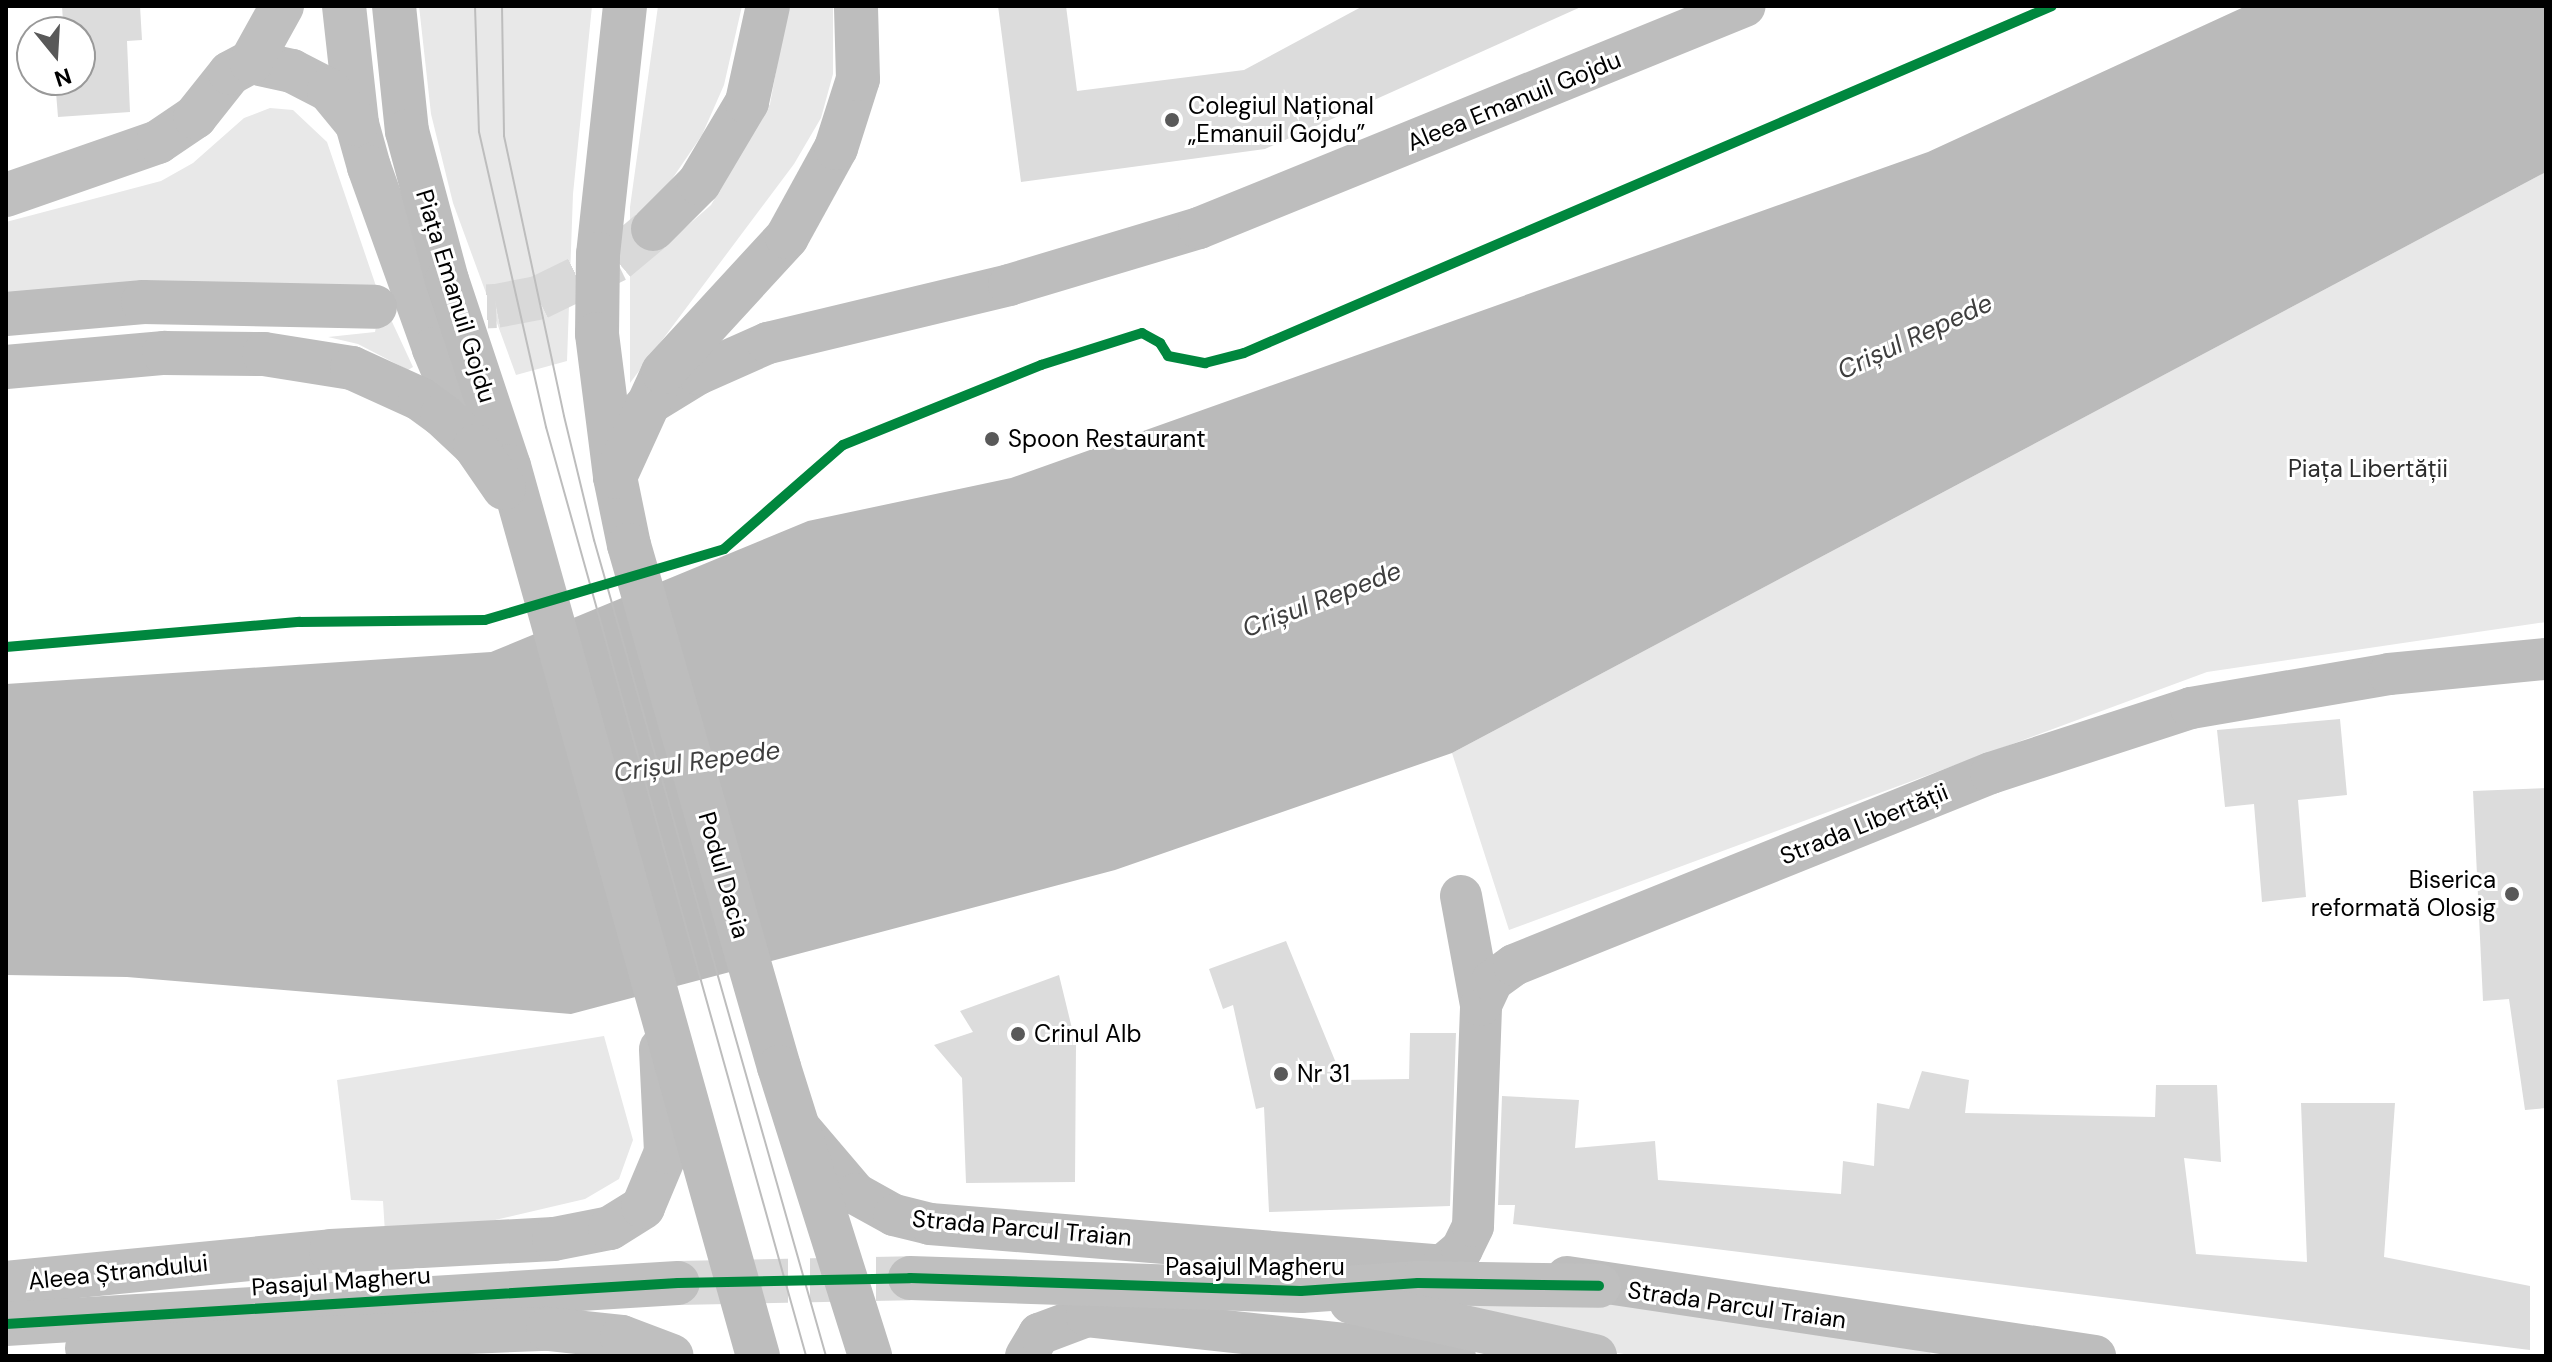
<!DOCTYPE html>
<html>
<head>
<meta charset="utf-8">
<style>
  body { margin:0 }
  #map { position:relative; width:2552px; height:1362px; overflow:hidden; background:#fff; font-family:"DM Sans",sans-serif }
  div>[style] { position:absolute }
  .green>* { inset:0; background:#e8e8e8 }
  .water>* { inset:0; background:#bababa }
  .building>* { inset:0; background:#dcdcdc }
  .secondary-tunnel>* { height:44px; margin-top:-22px; transform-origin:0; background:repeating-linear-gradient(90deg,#d9d9d9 0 44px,transparent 0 66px) }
  .primary-tunnel>* { height:44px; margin-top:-22px; transform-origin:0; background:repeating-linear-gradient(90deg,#d9d9d9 0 44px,transparent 0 66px) }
  .street>* { height:42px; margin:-21px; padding:0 21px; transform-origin:21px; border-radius:21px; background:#bdbdbd }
  .secondary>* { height:44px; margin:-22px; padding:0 22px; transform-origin:22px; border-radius:22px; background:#bfbfbf }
  .primary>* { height:44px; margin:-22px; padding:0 22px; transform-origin:22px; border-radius:22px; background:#bdbdbd }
  .tram>* { height:2px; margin:-1px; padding:0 1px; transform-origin:1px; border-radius:1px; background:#bdbdbd }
  .cycleway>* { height:10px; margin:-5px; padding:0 5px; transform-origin:5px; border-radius:5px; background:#00873e }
  .dots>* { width:22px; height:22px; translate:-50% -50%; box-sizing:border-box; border:4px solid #fff; border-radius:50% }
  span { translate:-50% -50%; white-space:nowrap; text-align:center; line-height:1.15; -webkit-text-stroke:6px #fff; paint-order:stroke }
  .street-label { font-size:24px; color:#000 }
  .poi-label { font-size:24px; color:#000 }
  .left { translate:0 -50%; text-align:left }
  .right { translate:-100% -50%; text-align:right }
  .park-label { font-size:24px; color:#2d2d2d }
  .water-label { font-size:26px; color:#3e3e3e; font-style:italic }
  .frame { position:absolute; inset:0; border:8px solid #000; pointer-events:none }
  .north { position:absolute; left:16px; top:16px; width:80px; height:80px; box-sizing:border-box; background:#fff; border:2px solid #999; border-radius:50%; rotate:162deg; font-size:22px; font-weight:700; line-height:32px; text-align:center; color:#000 }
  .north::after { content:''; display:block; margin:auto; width:28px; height:36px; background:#595959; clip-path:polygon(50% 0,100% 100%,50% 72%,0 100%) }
</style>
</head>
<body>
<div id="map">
  <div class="green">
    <i style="clip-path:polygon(419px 6px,592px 6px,573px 194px,567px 361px,516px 375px,453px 203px,431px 114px)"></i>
    <i style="clip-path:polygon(658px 6px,742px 6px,724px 85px,702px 135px,670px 182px,662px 248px,711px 205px,770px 104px,788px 6px,833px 6px,833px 74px,821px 118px,794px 164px,630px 383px,630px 207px)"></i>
    <i style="clip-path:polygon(270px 108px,293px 110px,327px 142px,377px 289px,6px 297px,6px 222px,161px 181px,193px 163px,244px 118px)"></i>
    <i style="clip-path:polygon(2546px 172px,2546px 622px,2207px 672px,1509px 930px,1452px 753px)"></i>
    <i style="clip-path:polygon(381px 298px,413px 367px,408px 370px,358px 344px,328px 337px,375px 332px)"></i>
    <i style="clip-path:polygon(604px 1036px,633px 1140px,619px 1179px,585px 1199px,457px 1229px,385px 1233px,383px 1201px,351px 1200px,337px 1080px)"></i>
    <i style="clip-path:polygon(1472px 1286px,1933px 1333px,1930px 1356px,1636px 1356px,1467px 1328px)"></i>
  </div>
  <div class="water">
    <i style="clip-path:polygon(2246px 6px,2546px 6px,2546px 172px,1452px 753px,1115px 870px,571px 1014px,127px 977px,6px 975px,6px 684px,491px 652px,808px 521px,1011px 478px,1928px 152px)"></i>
  </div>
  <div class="building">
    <i style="clip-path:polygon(62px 6px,140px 6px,142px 40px,127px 41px,130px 112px,58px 117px,55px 80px,80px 80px,80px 32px,52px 32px,51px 23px,63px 22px)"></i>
    <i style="clip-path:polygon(998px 6px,1066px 6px,1077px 91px,1244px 70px,1363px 6px,1583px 6px,1265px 149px,1021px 182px)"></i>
    <i style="clip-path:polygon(2340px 719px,2347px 795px,2298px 800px,2306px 897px,2262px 902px,2254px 804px,2225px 807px,2217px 730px)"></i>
    <i style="clip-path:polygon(2546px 788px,2546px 1108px,2525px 1110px,2509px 999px,2483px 1001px,2473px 791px)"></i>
    <i style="clip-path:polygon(1286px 941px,1343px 1080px,1409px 1079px,1410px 1033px,1456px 1033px,1450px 1206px,1269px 1212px,1264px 1107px,1256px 1109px,1233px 1005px,1223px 1009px,1209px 969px)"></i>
    <i style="clip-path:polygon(1059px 975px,1076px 1045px,1075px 1182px,966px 1183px,962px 1078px,934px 1045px,973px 1032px,960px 1011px)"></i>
    <i style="clip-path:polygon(1922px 1071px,1969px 1080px,1965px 1113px,2155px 1117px,2156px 1085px,2217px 1085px,2221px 1162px,2184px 1158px,2196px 1254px,2307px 1262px,2301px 1103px,2395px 1103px,2384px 1257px,2530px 1286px,2530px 1350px,1513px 1224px,1515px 1205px,1498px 1205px,1502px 1096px,1579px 1100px,1575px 1148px,1655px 1141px,1658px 1180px,1841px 1194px,1843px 1161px,1874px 1166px,1877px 1103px,1909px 1109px)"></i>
  </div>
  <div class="secondary-tunnel">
    <i style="left:678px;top:1283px;width:232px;rotate:-1.2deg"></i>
  </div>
  <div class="primary-tunnel">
    <i style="left:421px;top:309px;width:75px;rotate:-2.3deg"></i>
    <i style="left:496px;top:306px;width:43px;rotate:-10.8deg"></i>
    <i style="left:538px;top:298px;width:87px;rotate:-26deg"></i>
    <i style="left:616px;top:260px;width:48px;rotate:-40deg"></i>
  </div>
  <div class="street">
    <i style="left:644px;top:407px;width:63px;rotate:-31.4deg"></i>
    <i style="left:698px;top:374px;width:77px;rotate:-23.9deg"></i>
    <i style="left:768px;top:343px;width:248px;rotate:-13.5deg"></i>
    <i style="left:1009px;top:285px;width:198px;rotate:-16.7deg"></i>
    <i style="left:1199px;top:228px;width:589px;rotate:-22.13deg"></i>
    <i style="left:1461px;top:896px;width:111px;rotate:79.6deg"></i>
    <i style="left:799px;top:1127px;width:88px;rotate:49.6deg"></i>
    <i style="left:856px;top:1194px;width:43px;rotate:28.9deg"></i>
    <i style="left:894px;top:1215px;width:37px;rotate:14deg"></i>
    <i style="left:930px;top:1224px;width:529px;rotate:4.66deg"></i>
    <i style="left:1442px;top:1266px;width:26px;rotate:-40deg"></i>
    <i style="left:1462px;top:1249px;width:25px;rotate:-64deg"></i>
    <i style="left:1473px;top:1226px;width:221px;rotate:-87.9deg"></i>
    <i style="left:1481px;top:1005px;width:26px;rotate:-65deg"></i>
    <i style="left:1492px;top:981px;width:27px;rotate:-36deg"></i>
    <i style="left:1514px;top:965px;width:514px;rotate:-21.93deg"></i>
    <i style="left:1991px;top:773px;width:210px;rotate:-18deg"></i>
    <i style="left:2191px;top:708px;width:201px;rotate:-9.7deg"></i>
    <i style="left:2389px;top:674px;width:158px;rotate:-5.5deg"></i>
    <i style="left:1567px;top:1277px;width:534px;rotate:8.51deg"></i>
    <i style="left:1026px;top:1356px;width:26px;rotate:-59deg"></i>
    <i style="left:1039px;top:1334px;width:51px;rotate:-20.6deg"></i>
    <i style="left:1087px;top:1316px;width:370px;rotate:6.2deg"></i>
  </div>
  <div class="secondary">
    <i style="left:344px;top:6px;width:119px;rotate:83.7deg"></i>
    <i style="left:357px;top:124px;width:45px;rotate:74.4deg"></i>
    <i style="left:369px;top:167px;width:193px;rotate:70.3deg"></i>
    <i style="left:434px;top:349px;width:105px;rotate:67.1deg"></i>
    <i style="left:251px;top:62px;width:42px;rotate:12.4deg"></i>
    <i style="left:292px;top:71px;width:42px;rotate:27.2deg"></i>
    <i style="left:329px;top:90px;width:44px;rotate:50.5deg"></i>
    <i style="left:6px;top:195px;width:161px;rotate:-19.2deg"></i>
    <i style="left:158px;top:142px;width:45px;rotate:-34deg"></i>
    <i style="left:195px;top:117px;width:56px;rotate:-51.5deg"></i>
    <i style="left:230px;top:73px;width:24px;rotate:-28deg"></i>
    <i style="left:251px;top:62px;width:64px;rotate:-61deg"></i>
    <i style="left:910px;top:1278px;width:391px;rotate:1.9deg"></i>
    <i style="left:1301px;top:1291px;width:117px;rotate:-3.9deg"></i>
    <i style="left:1418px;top:1283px;width:181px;rotate:0.9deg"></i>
    <i style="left:6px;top:1283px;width:327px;rotate:-5.6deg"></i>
    <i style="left:331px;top:1251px;width:223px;rotate:-3.1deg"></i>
    <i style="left:554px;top:1239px;width:57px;rotate:-11.1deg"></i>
    <i style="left:610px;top:1228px;width:39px;rotate:-32deg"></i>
    <i style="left:643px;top:1207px;width:60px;rotate:-67.3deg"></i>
    <i style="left:666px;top:1152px;width:103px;rotate:-92.8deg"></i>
    <i style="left:1351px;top:1302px;width:250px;rotate:12.5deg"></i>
    <i style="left:6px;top:1324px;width:673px;rotate:-3.49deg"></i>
    <i style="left:87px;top:1348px;width:461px;rotate:-2.4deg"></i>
    <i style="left:548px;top:1329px;width:74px;rotate:6.2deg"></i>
    <i style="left:622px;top:1337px;width:53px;rotate:20.8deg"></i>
  </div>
  <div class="primary">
    <i style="left:394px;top:6px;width:126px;rotate:84.1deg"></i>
    <i style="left:407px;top:131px;width:154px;rotate:75deg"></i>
    <i style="left:447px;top:280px;width:196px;rotate:71.6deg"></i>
    <i style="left:509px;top:466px;width:924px;rotate:74.37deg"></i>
    <i style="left:625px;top:6px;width:249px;rotate:96.2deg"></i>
    <i style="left:598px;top:254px;width:80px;rotate:90.7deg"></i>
    <i style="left:597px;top:334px;width:144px;rotate:82.8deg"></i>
    <i style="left:615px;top:477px;width:69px;rotate:78.4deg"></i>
    <i style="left:629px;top:545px;width:543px;rotate:73.97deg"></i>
    <i style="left:779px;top:1067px;width:303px;rotate:72.5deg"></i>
    <i style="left:653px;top:229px;width:65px;rotate:-45deg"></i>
    <i style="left:699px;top:183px;width:94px;rotate:-59.3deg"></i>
    <i style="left:747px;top:102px;width:98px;rotate:-77.7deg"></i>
    <i style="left:6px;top:314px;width:138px;rotate:-5deg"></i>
    <i style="left:143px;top:302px;width:232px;rotate:1.2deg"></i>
    <i style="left:6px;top:367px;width:159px;rotate:-5.1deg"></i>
    <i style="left:164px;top:353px;width:100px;rotate:0.6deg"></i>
    <i style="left:264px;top:354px;width:89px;rotate:9deg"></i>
    <i style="left:352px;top:368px;width:75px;rotate:24.5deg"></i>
    <i style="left:420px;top:399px;width:27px;rotate:36deg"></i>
    <i style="left:442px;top:415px;width:45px;rotate:43.2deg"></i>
    <i style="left:475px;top:446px;width:51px;rotate:55.4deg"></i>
    <i style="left:615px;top:477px;width:115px;rotate:-65.4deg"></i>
    <i style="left:663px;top:372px;width:183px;rotate:-47.4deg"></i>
    <i style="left:787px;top:237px;width:102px;rotate:-61.2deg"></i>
    <i style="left:836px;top:148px;width:72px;rotate:-72.3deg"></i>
    <i style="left:858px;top:79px;width:73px;rotate:-91.6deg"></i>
  </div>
  <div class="tram">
    <i style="left:475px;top:6px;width:126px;rotate:88.2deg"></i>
    <i style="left:479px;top:132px;width:303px;rotate:77.2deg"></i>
    <i style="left:546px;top:427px;width:965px;rotate:74.36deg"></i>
    <i style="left:502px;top:6px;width:130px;rotate:89.1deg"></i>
    <i style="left:504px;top:136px;width:286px;rotate:77.9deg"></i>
    <i style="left:564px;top:416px;width:128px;rotate:76.4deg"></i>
    <i style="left:594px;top:540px;width:848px;rotate:74.13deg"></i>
  </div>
  <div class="cycleway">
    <i style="left:6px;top:647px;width:295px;rotate:-4.9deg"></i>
    <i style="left:300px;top:622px;width:185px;rotate:-0.6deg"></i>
    <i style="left:485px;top:620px;width:249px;rotate:-16.5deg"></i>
    <i style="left:724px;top:549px;width:158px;rotate:-41.2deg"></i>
    <i style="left:843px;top:445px;width:214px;rotate:-22deg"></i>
    <i style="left:1041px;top:365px;width:106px;rotate:-17.6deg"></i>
    <i style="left:1142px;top:333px;width:21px;rotate:29deg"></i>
    <i style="left:1160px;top:343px;width:15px;rotate:58deg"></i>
    <i style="left:1168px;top:356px;width:38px;rotate:11deg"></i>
    <i style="left:1205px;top:363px;width:40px;rotate:-14.4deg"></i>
    <i style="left:1244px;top:353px;width:879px;rotate:-23.24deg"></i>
    <i style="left:6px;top:1324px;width:673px;rotate:-3.49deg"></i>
    <i style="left:678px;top:1283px;width:232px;rotate:-1.2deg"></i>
    <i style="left:910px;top:1278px;width:391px;rotate:1.9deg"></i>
    <i style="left:1301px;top:1291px;width:117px;rotate:-3.9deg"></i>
    <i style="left:1418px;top:1283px;width:181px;rotate:0.9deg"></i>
  </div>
  <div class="dots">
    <i style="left:1172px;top:120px;background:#595959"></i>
    <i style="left:992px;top:439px;background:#595959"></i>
    <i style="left:2512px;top:894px;background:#595959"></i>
    <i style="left:1018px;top:1034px;background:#595959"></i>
    <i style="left:1281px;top:1074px;background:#595959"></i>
  </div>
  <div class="street-label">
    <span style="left:1514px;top:101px;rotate:-22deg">Aleea Emanuil Gojdu</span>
    <span style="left:456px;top:296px;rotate:73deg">Piața Emanuil Gojdu</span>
    <span style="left:1864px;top:824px;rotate:-22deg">Strada Libertății</span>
    <span style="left:724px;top:875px;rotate:74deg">Podul Dacia</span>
    <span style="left:1022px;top:1228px;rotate:5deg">Strada Parcul Traian</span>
    <span style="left:1255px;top:1267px">Pasajul Magheru</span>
    <span style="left:118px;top:1272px;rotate:-6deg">Aleea Ștrandului</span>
    <span style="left:341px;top:1281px;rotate:-4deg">Pasajul Magheru</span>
    <span style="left:1737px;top:1305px;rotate:8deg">Strada Parcul Traian</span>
  </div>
  <div class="poi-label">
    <span class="left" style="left:1188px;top:120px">Colegiul Național<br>„Emanuil Gojdu”</span>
    <span class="left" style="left:1008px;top:439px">Spoon Restaurant</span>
    <span class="right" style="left:2496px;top:894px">Biserica<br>reformată Olosig</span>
    <span class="left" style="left:1034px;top:1034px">Crinul Alb</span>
    <span class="left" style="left:1297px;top:1074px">Nr 31</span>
  </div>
  <div class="park-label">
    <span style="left:2368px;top:469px">Piața Libertății</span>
  </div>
  <div class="water-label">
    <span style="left:1915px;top:337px;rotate:-25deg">Crișul Repede</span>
    <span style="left:1322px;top:600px;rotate:-21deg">Crișul Repede</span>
    <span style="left:697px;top:762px;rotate:-8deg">Crișul Repede</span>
  </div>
  <div class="frame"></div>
  <div class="north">N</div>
</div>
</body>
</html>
